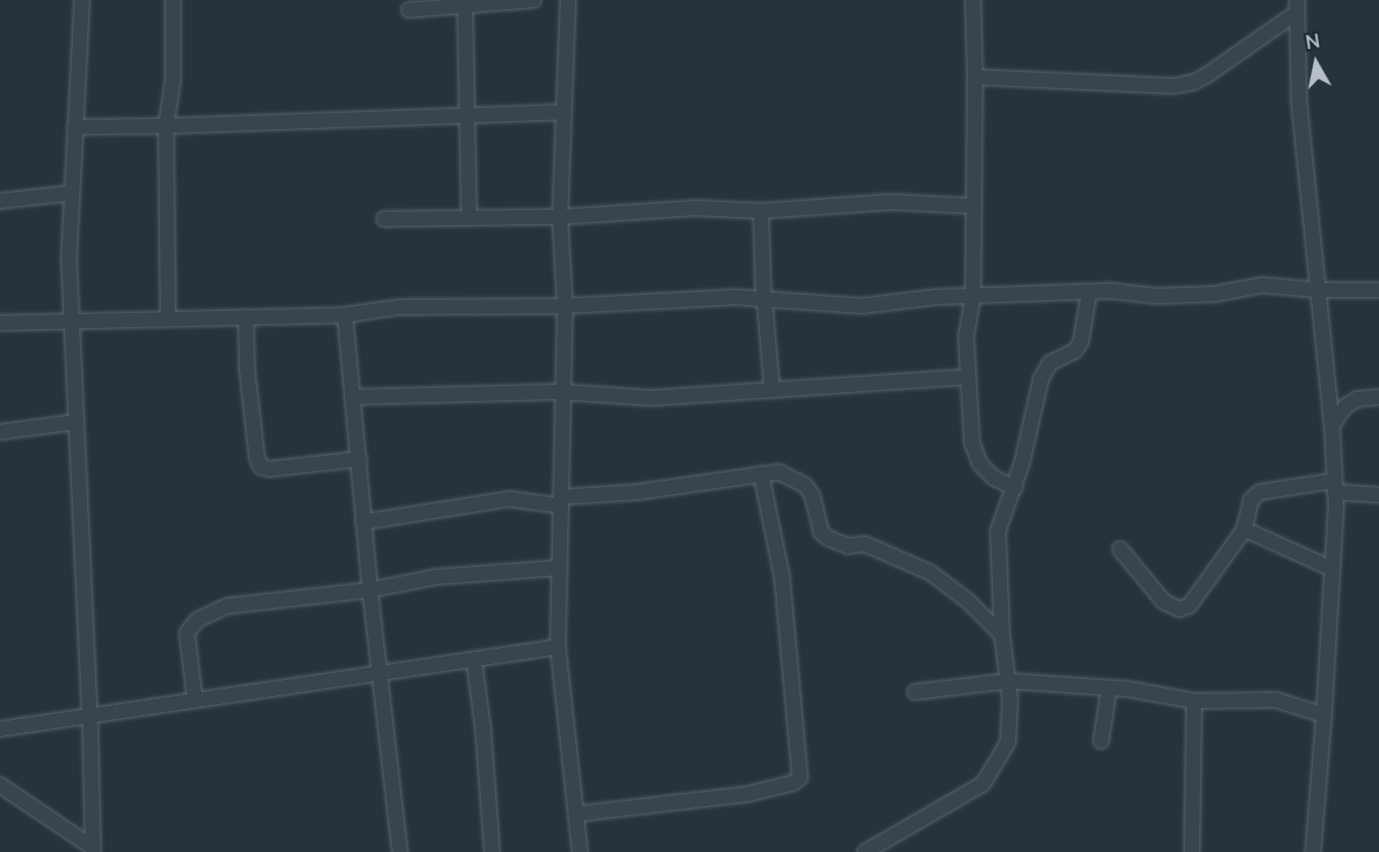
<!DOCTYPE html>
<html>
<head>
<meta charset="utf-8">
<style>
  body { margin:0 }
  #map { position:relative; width:1379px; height:852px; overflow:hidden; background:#26333c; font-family:"Nunito Sans",sans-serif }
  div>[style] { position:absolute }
  .roads { filter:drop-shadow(0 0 2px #58626b) drop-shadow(0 0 2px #58626b) }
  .minor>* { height:14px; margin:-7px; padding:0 7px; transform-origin:7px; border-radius:7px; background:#3a444d }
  span { translate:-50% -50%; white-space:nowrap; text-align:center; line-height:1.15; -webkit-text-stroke:6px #1f2932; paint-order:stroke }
  .north { position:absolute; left:1281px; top:28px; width:70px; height:70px; -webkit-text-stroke:5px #1f2932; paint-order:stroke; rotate:351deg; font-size:19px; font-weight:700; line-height:28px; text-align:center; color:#b6bfc8 }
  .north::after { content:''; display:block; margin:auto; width:24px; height:32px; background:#b6bfc8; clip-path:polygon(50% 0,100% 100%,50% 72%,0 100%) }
</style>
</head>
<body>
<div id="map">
  <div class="roads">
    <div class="minor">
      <i style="left:82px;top:0;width:260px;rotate:92.9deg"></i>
      <i style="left:69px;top:260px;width:457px;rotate:87.4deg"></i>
      <i style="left:90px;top:717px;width:135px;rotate:88.7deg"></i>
      <i style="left:568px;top:0;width:217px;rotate:92.1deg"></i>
      <i style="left:560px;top:217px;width:89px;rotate:86.8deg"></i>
      <i style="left:565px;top:306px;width:341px;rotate:91.2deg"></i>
      <i style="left:558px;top:647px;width:206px;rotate:83.9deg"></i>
      <i style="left:973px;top:0;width:77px;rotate:88.5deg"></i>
      <i style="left:975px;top:77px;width:220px;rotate:90.5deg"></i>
      <i style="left:973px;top:297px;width:39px;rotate:100deg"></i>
      <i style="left:966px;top:335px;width:108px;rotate:86.8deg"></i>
      <i style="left:972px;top:443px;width:22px;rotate:69deg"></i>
      <i style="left:980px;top:464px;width:20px;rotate:45deg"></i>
      <i style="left:994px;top:478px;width:23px;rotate:25deg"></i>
      <i style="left:1297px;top:0;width:102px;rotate:88.9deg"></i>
      <i style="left:1299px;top:102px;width:325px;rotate:84.2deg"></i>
      <i style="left:1332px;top:425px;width:81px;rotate:87.2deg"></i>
      <i style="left:1336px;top:506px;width:209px;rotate:93.3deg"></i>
      <i style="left:1324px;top:715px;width:137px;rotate:94.6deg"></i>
      <i style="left:465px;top:6px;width:211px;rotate:88.9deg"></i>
      <i style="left:409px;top:10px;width:125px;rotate:-4.6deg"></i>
      <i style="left:975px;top:77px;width:199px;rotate:2.6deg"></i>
      <i style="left:1174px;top:86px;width:20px;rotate:-11deg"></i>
      <i style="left:1194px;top:82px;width:18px;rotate:-29deg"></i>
      <i style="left:1210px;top:73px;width:105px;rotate:-34.9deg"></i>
      <i style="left:75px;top:127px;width:91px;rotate:-0.6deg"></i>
      <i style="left:166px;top:126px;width:396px;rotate:-2deg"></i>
      <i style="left:0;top:201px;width:72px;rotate:-6.3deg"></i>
      <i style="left:761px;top:211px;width:72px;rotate:88.4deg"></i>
      <i style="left:763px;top:283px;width:104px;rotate:85.1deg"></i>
      <i style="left:384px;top:219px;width:176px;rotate:-0.7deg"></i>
      <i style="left:560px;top:217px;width:134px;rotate:-3.8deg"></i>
      <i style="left:694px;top:208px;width:67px;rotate:2.6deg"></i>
      <i style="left:761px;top:211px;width:130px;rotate:-4deg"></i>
      <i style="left:891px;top:202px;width:83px;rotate:2.8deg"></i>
      <i style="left:345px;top:315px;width:276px;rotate:84.8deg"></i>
      <i style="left:370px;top:590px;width:264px;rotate:83.5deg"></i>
      <i style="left:246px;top:317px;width:52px;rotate:88.9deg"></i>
      <i style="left:247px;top:369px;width:90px;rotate:83.6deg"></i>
      <i style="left:257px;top:458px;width:10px;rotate:66deg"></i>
      <i style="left:261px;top:467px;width:9px;rotate:13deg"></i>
      <i style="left:270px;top:469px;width:90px;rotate:-6.4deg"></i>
      <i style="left:168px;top:319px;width:193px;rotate:-90.6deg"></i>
      <i style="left:166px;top:126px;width:47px;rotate:-81.3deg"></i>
      <i style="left:173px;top:80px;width:80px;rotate:-90deg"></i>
      <i style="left:0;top:323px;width:345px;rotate:-1.3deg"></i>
      <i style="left:345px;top:315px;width:56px;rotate:-8.3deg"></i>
      <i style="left:400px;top:307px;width:165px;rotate:-0.3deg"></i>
      <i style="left:565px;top:306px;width:169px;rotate:-3deg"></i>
      <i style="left:734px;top:297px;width:128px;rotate:4deg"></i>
      <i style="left:862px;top:306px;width:75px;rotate:-6.9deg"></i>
      <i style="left:936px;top:297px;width:176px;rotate:-2deg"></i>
      <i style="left:1112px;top:291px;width:45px;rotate:6.3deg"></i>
      <i style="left:1157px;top:296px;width:58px;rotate:-2deg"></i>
      <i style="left:1215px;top:294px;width:48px;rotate:-10.8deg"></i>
      <i style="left:1262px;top:285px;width:54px;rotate:5.3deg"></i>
      <i style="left:1316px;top:290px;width:63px"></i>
      <i style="left:352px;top:397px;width:211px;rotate:-1.4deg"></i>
      <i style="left:563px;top:392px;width:88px;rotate:3.9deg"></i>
      <i style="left:651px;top:398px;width:317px;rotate:-3.8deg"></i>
      <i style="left:1332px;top:425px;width:24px;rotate:-54deg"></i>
      <i style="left:1346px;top:406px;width:13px;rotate:-32deg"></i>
      <i style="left:1357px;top:399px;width:22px;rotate:-5deg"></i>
      <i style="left:0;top:432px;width:77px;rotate:-7.5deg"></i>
      <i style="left:1335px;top:492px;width:44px;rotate:3.9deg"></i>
      <i style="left:561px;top:497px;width:77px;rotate:-3.7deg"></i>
      <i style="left:638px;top:492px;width:142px;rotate:-8.1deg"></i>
      <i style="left:779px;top:472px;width:29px;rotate:27deg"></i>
      <i style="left:805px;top:485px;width:12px;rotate:55deg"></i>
      <i style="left:812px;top:495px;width:38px;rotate:76deg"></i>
      <i style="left:821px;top:532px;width:9px;rotate:41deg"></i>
      <i style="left:828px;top:538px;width:22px;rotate:22deg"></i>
      <i style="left:848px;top:546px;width:17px;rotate:-7deg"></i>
      <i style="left:865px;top:544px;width:72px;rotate:23.7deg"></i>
      <i style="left:931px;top:573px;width:46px;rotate:37.1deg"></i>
      <i style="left:968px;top:601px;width:48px;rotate:45deg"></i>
      <i style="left:363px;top:522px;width:149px;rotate:-8.9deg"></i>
      <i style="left:510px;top:499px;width:51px;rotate:7.8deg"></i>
      <i style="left:1244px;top:529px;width:97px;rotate:24.4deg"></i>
      <i style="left:1120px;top:549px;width:69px;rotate:50.3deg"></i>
      <i style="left:1164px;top:602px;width:17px;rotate:25deg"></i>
      <i style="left:1179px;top:609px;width:10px;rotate:-17deg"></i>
      <i style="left:1189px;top:606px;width:80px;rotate:-54.1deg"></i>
      <i style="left:1236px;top:541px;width:14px;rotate:-56deg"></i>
      <i style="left:1244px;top:529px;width:30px;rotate:-76deg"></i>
      <i style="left:1251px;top:500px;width:12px;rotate:-42deg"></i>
      <i style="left:1260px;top:492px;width:74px;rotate:-8.6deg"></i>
      <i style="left:474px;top:661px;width:68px;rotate:82.3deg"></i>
      <i style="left:483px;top:728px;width:124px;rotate:85.8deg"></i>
      <i style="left:915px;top:692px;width:94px;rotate:-6.7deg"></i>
      <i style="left:1008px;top:681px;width:120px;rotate:3.8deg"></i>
      <i style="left:1128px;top:689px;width:67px;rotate:10.3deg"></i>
      <i style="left:1194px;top:701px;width:82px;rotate:-0.7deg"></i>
      <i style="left:1276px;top:700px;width:50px;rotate:17.4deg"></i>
      <i style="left:195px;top:700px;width:67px;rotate:-96.8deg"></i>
      <i style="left:187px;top:633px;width:16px;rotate:-52deg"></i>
      <i style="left:197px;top:620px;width:33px;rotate:-25deg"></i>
      <i style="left:227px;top:606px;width:144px;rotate:-6.4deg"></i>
      <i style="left:370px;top:590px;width:66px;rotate:-11.3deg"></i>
      <i style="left:435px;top:577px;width:123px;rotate:-4.2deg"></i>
      <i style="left:0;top:729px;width:564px;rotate:-8.36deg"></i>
      <i style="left:1101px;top:741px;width:53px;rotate:-81.3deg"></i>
      <i style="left:0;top:785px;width:111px;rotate:34deg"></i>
      <i style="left:576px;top:814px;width:173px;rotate:-6.6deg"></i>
      <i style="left:748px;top:794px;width:46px;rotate:-13.7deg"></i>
      <i style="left:793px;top:783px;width:9px;rotate:-36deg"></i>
      <i style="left:800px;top:778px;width:202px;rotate:-95.1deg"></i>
      <i style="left:782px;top:577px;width:105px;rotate:-101.5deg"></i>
      <i style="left:865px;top:852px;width:136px;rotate:-30deg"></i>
      <i style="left:983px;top:784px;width:49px;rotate:-59.2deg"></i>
      <i style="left:1008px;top:742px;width:43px;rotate:-87.3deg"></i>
      <i style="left:1010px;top:699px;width:64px;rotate:-97.1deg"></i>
      <i style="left:1002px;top:635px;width:104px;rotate:-92.2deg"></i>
      <i style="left:998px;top:531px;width:72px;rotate:-70.6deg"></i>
      <i style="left:1022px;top:463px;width:86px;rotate:-77.3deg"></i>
      <i style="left:1041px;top:379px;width:18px;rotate:-61deg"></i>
      <i style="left:1050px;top:363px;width:28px;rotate:-26deg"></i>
      <i style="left:1075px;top:351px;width:12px;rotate:-59deg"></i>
      <i style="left:1081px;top:341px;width:49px;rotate:-80.5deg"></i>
      <i style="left:1192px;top:852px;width:151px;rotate:-89.2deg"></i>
    </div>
  </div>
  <div class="north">N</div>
</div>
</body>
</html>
